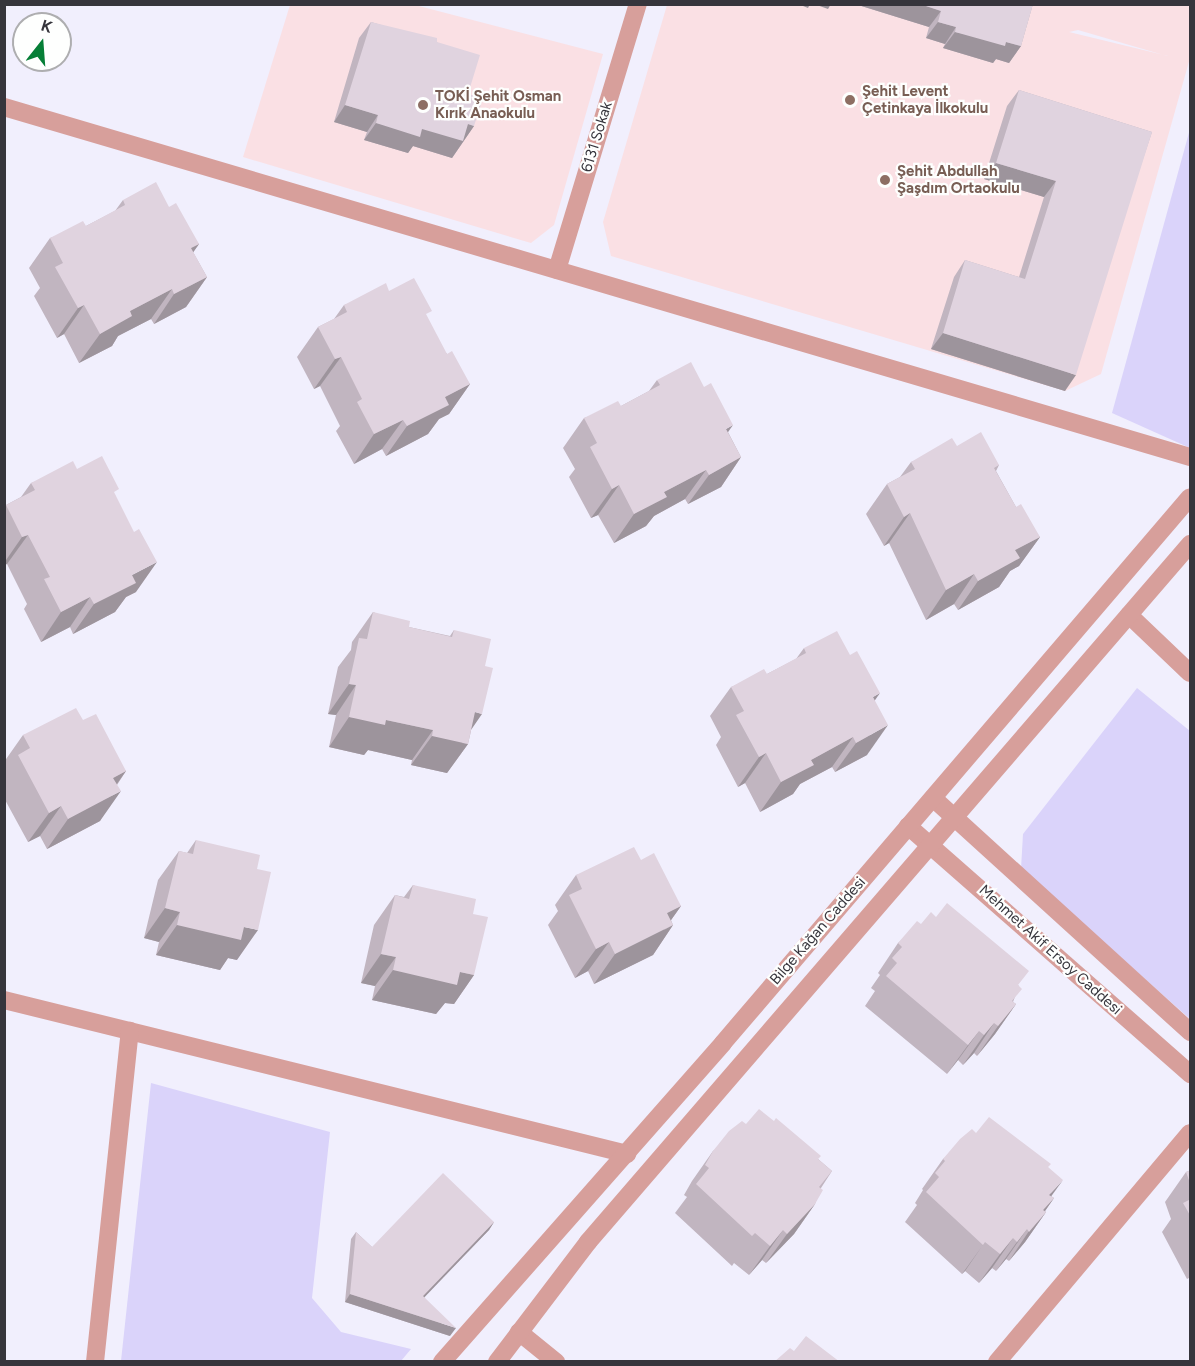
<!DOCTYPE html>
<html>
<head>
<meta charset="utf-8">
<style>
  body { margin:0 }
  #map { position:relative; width:1195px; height:1366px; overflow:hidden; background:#f1effd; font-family:Figtree,sans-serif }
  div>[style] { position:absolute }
  .education>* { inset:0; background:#fae0e4 }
  .green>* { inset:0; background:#dad3fa }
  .minor>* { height:18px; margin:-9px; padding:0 9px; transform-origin:9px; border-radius:9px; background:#d79f9b }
  .wall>* { inset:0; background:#c1b5c0 }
  .shaded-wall>* { inset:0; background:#9d949c }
  .building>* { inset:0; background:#e0d3df }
  .dots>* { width:16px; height:16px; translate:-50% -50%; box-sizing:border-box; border:3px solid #fefffe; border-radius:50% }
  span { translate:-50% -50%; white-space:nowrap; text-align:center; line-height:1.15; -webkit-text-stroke:4.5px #fefffe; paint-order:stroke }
  .education-label { font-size:15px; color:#785e54; font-weight:700 }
  .left { translate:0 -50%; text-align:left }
  .street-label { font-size:15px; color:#36353c }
  .frame { position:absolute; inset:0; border:6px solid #36353c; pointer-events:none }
  .north { position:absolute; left:12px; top:12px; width:60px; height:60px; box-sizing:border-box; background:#fefffe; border:2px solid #aeaeb0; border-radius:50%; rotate:17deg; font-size:16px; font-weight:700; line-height:24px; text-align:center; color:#36353c }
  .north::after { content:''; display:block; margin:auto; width:21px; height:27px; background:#067f37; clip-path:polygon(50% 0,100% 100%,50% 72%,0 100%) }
</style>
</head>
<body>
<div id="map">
  <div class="education">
    <i style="clip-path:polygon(290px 5px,415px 5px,603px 54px,554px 225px,531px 243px,243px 157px)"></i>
    <i style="clip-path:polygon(evenodd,667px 5px,1190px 5px,1190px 58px,1101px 374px,1065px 391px,611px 256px,603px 222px,667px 5px,1078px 30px,1167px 56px,1168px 56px,1069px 32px,1078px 30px)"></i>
  </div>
  <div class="green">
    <i style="clip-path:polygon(1190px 129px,1190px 448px,1112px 413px)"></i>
    <i style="clip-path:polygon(1137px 688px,1190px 731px,1190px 1019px,1021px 869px,1023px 834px)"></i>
    <i style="clip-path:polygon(151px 1083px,330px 1132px,312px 1298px,341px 1332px,411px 1349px,401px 1361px,121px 1361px)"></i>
  </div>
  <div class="minor">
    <i style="left:4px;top:107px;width:1237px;rotate:16.44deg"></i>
    <i style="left:557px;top:270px;width:278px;rotate:-73.1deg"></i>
    <i style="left:1129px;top:615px;width:84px;rotate:43.6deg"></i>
    <i style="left:933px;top:798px;width:348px;rotate:42.3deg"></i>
    <i style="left:908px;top:826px;width:376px;rotate:41.3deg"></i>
    <i style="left:4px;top:1000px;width:642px;rotate:13.88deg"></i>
    <i style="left:519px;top:1332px;width:48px;rotate:39deg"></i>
    <i style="left:95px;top:1362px;width:333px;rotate:-84deg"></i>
    <i style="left:442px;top:1362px;width:425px;rotate:-48.6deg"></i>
    <i style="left:723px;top:1043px;width:718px;rotate:-49.46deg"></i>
    <i style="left:497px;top:1362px;width:151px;rotate:-52.8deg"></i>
    <i style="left:588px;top:1242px;width:922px;rotate:-49.22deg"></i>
    <i style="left:997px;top:1362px;width:299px;rotate:-49.9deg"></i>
  </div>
  <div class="wall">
    <i style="clip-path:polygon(855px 4px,1033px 4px,1021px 46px,1009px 63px,996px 59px,993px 63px,943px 48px,945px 44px,926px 38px,929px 27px)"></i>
    <i style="clip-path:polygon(371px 22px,437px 42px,474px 126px,452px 158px,413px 146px,408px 153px,364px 140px,367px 132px,334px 122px,359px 38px)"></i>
    <i style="clip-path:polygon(1019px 90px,1152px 132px,1065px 391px,931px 349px,954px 277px,965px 260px,1019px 277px,1044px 197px,984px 179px,1007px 106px)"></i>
    <i style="clip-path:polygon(123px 200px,169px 207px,199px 244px,193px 252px,207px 277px,186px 307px,154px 324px,151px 319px,118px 336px,112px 346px,79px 363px,64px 334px,57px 338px,34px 296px,40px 288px,29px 268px,50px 238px,86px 226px,115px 211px)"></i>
    <i style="clip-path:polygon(389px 291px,447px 354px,470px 384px,449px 414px,439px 419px,428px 434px,386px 456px,382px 449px,354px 464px,336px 431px,340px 426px,320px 386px,314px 389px,297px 357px,318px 327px,334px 319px,344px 305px)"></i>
    <i style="clip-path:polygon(657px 380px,728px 432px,741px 457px,721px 487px,688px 504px,685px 499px,654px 516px,646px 526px,614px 543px,598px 515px,591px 518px,569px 477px,575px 469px,563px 448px,584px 418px,621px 406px,649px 391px)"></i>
    <i style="clip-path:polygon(957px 446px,999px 465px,996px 471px,1016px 507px,1040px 537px,1019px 566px,1010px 571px,999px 587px,958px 610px,954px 604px,926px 620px,889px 543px,884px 546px,866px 514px,887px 484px,900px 477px,911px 462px)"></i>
    <i style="clip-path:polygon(77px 469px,115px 495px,136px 592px,126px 597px,115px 612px,73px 634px,70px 627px,41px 642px,24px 609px,27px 604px,7px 564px,4px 565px,4px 506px,6px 505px,21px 497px,31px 483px)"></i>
    <i style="clip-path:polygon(373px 612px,409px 627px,450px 636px,454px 630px,471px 731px,468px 744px,447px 773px,411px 765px,412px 760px,368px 750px,364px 755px,329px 747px,336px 715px,328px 714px,338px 667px,351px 650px,352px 642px)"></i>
    <i style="clip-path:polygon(804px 648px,875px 700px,867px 755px,835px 772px,832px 767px,800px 784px,793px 794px,760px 812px,745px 783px,738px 787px,716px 745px,721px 737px,710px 716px,731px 687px,767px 674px,796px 659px)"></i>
    <i style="clip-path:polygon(83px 720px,126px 771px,117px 785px,100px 821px,47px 849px,40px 836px,28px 842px,4px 798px,4px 775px,6px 772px,4px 769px,4px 762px,23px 735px)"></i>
    <i style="clip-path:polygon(196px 840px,237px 960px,228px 958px,220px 970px,156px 955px,159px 942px,144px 938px,158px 880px,179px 851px,187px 853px)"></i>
    <i style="clip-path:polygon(641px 860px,681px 906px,671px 920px,673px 925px,653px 955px,594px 984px,588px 971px,575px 978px,548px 925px,558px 911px,555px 905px,576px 875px)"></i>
    <i style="clip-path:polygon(413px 885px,473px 914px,474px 975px,454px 1004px,445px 1003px,436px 1014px,372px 1000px,375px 986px,361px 983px,374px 925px,395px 895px,404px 897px)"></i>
    <i style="clip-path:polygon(921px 924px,1019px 986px,1013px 1002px,1016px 1004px,995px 1034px,977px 1056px,974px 1053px,963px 1065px,958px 1060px,947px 1074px,865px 1006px,875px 991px,871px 988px,880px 975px,878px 973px,898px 943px)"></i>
    <i style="clip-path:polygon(746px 1124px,818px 1159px,832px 1171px,821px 1188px,815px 1204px,794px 1234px,766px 1263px,762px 1260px,749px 1275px,734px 1263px,732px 1266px,675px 1213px,687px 1197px,684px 1195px,692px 1181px,713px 1151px)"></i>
    <i style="clip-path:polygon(976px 1133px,1048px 1167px,1051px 1196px,1054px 1198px,1045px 1211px,1046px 1212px,1025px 1242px,1009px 1261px,1006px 1259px,996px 1271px,992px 1268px,979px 1283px,965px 1271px,962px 1274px,905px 1222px,917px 1205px,915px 1203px,923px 1190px,922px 1189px,943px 1159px)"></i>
    <i style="clip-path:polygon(1191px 1170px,1191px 1277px,1187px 1279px,1162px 1232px,1171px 1219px,1165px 1202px,1186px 1172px)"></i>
    <i style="clip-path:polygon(494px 1222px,489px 1230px,424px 1297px,450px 1336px,345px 1302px,351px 1239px,356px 1232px,372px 1247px)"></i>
  </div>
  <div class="shaded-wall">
    <i style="clip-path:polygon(798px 4px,810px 4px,808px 8px)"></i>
    <i style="clip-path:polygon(814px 4px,831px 4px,828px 9px)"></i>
    <i style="clip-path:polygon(855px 4px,920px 4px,941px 11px,929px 27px)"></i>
    <i style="clip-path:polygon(938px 22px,956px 27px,945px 44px,926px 38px)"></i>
    <i style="clip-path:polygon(955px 32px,1006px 42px,1021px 46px,1009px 63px,996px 59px,993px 63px,943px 48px)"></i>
    <i style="clip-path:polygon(345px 105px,378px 115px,367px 132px,334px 122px)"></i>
    <i style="clip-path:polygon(376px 123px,422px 129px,468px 124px,474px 126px,452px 158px,413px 146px,408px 153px,364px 140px)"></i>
    <i style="clip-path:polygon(996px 163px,1056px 181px,1044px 197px,984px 179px)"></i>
    <i style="clip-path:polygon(199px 244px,178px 274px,191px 248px)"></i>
    <i style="clip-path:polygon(207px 277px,186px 307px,154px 324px,174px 294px)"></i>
    <i style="clip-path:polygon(172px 289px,151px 319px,118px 336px,112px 346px,79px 363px,100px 334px,130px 311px)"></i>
    <i style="clip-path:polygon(84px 305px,64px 334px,57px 338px,78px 308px)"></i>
    <i style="clip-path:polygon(943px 333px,1076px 375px,1065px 391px,931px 349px)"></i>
    <i style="clip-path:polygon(341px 357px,320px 386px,314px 389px,335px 359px)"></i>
    <i style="clip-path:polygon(470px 384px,449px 414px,439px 419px,428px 434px,386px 456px,407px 426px,445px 397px)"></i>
    <i style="clip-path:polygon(403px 420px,382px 449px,354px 464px,374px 434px)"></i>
    <i style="clip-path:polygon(733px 425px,712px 455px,726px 429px)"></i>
    <i style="clip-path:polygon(741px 457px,721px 487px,688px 504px,709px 475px)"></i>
    <i style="clip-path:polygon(706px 470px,685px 499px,654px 516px,646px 526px,614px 543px,634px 514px,664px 492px)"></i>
    <i style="clip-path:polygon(619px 485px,598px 515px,591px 518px,612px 489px)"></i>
    <i style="clip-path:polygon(910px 513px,889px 543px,884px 546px,904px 517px)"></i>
    <i style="clip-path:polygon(28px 535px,7px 564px,4px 565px,4px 563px,22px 537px)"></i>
    <i style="clip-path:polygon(1040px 537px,1019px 566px,1010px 571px,999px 587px,958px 610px,978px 581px,1015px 550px)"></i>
    <i style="clip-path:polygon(157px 562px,136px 592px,126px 597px,115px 612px,73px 634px,94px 604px,132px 575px)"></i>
    <i style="clip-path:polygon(974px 574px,954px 604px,926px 620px,946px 590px)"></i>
    <i style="clip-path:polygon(90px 597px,70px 627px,41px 642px,61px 612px)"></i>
    <i style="clip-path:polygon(349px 684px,356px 685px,336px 715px,328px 714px)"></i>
    <i style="clip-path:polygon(880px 693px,859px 723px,873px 697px)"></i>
    <i style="clip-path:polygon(475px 712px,482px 714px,462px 743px,468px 744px,447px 773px,411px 765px,432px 736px)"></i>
    <i style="clip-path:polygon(349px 717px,386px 720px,433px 730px,412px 760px,368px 750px,364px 755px,329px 747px)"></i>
    <i style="clip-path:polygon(888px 725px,867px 755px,835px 772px,856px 743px)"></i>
    <i style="clip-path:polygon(853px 737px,832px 767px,800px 784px,793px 794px,760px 812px,781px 782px,811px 760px)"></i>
    <i style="clip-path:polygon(766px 753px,745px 783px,738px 787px,759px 757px)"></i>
    <i style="clip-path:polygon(126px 771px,107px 798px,121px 791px,100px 821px,47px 849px,68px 819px,113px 778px)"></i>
    <i style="clip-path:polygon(61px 806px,40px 836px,28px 842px,49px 813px)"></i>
    <i style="clip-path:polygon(681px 906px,664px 930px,673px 925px,653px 955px,594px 984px,615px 954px,667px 913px)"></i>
    <i style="clip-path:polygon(165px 908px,180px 912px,159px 942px,144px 938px)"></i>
    <i style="clip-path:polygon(177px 925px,244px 927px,258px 930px,237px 960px,228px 958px,220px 970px,156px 955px)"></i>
    <i style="clip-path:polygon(609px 942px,588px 971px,575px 978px,596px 949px)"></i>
    <i style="clip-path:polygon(381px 954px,396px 957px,375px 986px,361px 983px)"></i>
    <i style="clip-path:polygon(393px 970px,460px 972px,474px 975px,454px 1004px,445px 1003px,436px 1014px,372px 1000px)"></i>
    <i style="clip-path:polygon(1016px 1004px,995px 1034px,977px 1056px,998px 1026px)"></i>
    <i style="clip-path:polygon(994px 1023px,974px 1053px,963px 1065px,984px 1035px)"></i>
    <i style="clip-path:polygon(979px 1031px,958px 1060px,947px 1074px,968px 1045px)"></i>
    <i style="clip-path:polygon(1063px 1180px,1042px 1209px,1049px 1195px)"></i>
    <i style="clip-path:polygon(1054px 1198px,1036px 1224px,1046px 1212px,1025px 1242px,1009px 1261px,1043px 1210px)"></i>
    <i style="clip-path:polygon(815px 1204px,794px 1234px,766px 1263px,787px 1234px)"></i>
    <i style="clip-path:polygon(494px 1222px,489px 1230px,418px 1304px,423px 1296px)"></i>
    <i style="clip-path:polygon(1027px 1229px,1006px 1259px,996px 1271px,1017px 1242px)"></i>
    <i style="clip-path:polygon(783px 1230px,762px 1260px,749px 1275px,770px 1246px)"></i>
    <i style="clip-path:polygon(1013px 1238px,992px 1268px,979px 1283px,1000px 1254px)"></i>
    <i style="clip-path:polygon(985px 1242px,965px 1271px,962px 1274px,983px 1245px)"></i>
    <i style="clip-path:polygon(350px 1294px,456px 1328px,450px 1336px,345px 1302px)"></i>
  </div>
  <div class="building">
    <i style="clip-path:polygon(920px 4px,1033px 4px,1021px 46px,1006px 42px,1005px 46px,955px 32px,956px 27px,938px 22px,941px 11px)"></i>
    <i style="clip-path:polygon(371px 22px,437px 38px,437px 42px,480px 55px,468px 94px,483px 98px,474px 126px,468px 124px,463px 141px,422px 129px,420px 137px,376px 123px,378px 115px,345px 105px)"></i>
    <i style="clip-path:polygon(1019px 90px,1152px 132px,1076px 375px,943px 333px,965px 260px,1025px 279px,1056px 181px,996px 163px)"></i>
    <i style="clip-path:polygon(156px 182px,169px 207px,176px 203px,199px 244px,191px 248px,207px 277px,174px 294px,172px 289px,130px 311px,132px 316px,100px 334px,84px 305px,78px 308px,55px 267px,63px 263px,50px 238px,83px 221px,86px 226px,125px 205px,123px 200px)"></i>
    <i style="clip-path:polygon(414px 278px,432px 311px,426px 314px,447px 354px,452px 351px,470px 384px,445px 397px,449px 405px,407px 426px,403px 420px,374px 434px,357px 402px,362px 399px,341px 357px,335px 359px,318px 327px,347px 312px,344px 305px,386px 283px,389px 291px)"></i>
    <i style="clip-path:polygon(691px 362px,704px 387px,711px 383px,733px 425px,726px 429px,741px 457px,709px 475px,706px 470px,664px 492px,667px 497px,634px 514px,619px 485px,612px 489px,590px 447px,597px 443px,584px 418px,618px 401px,621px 406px,660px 385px,657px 380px)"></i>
    <i style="clip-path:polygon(981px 432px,999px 465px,994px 468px,1016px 507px,1021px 504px,1040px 537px,1015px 550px,1020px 558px,978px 581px,974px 574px,946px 590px,910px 513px,904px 517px,887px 484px,915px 469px,911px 462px,952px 438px,957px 446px)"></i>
    <i style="clip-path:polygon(102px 456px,119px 489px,114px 492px,134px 532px,139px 529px,157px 562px,132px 575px,136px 583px,94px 604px,90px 597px,61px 612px,44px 579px,50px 577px,28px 535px,22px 537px,6px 505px,35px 490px,31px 483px,73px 461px,77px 469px)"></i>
    <i style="clip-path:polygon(373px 612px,410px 621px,409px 627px,452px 637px,454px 630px,491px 639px,485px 666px,493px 668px,482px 714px,475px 712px,468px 744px,432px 736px,433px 730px,386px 720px,385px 725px,349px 717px,356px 685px,349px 684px,359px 638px,367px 639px)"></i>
    <i style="clip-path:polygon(837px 631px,850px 655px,857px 651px,880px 693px,873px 697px,888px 725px,856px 743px,853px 737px,811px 760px,814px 765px,781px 782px,766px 753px,759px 757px,736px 715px,744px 711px,731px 687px,764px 669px,767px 674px,806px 653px,804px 648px)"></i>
    <i style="clip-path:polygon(76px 708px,83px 720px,96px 714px,126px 771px,113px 778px,121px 791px,68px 819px,61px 806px,49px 813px,18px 755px,30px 748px,23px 735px)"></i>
    <i style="clip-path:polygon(196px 840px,260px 855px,257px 869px,271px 872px,258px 930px,244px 927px,241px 940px,177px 925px,180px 912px,165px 908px,179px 851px,193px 854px)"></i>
    <i style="clip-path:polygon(634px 847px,641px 860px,654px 853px,681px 906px,667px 913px,673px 925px,615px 954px,609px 942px,596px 949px,569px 895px,582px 889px,576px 875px)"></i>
    <i style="clip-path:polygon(413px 885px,476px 899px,473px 914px,488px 917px,474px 975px,460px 972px,457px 985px,393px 970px,396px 957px,381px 954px,395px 895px,409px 899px)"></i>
    <i style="clip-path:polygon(947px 903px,1029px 971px,1018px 985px,1022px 989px,1012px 1001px,1016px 1004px,998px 1026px,994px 1023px,984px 1035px,979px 1031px,968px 1045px,886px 976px,897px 963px,892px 958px,902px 947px,898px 943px,917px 921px,921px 924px,931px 912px,936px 917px)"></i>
    <i style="clip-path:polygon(759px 1109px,774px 1121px,776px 1118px,821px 1156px,818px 1159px,832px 1171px,819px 1187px,823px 1190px,815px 1204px,787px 1234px,783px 1230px,770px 1246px,755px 1233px,752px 1236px,696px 1184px,709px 1168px,705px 1165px,713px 1151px,729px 1131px,742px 1121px,746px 1124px)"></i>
    <i style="clip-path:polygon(989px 1117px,1051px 1164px,1048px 1167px,1063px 1180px,1049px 1195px,1054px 1198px,1043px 1210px,1046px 1212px,1029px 1232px,1027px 1229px,1017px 1242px,1013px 1238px,1000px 1254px,985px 1242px,983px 1245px,926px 1192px,939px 1177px,935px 1173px,945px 1161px,943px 1159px,960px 1139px,972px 1129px,976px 1133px)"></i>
    <i style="clip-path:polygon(1191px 1170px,1191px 1186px,1186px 1172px)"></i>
    <i style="clip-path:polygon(443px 1173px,494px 1222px,423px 1296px,456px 1328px,350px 1294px,356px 1232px,372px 1247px)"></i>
    <i style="clip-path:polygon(1191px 1199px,1191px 1217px,1183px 1203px)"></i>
    <i style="clip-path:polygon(806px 1336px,840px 1362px,774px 1362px,790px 1348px,794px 1351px)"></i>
  </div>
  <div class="dots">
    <i style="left:850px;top:100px;background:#8d6e63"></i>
    <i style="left:423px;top:105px;background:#8d6e63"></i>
    <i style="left:885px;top:180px;background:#8d6e63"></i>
  </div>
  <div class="education-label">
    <span class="left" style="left:862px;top:100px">Şehit Levent<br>Çetinkaya İlkokulu</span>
    <span class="left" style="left:435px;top:105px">TOKİ Şehit Osman<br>Kırık Anaokulu</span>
    <span class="left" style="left:897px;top:180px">Şehit Abdullah<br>Şaşdım Ortaokulu</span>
  </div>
  <div class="street-label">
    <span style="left:597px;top:137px;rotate:-73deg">6131 Sokak</span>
    <span style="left:818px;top:931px;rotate:-49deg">Bilge Kağan Caddesi</span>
    <span style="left:1050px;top:950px;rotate:42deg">Mehmet Akif Ersoy Caddesi</span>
  </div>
  <div class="frame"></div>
  <div class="north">K</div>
</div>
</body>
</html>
